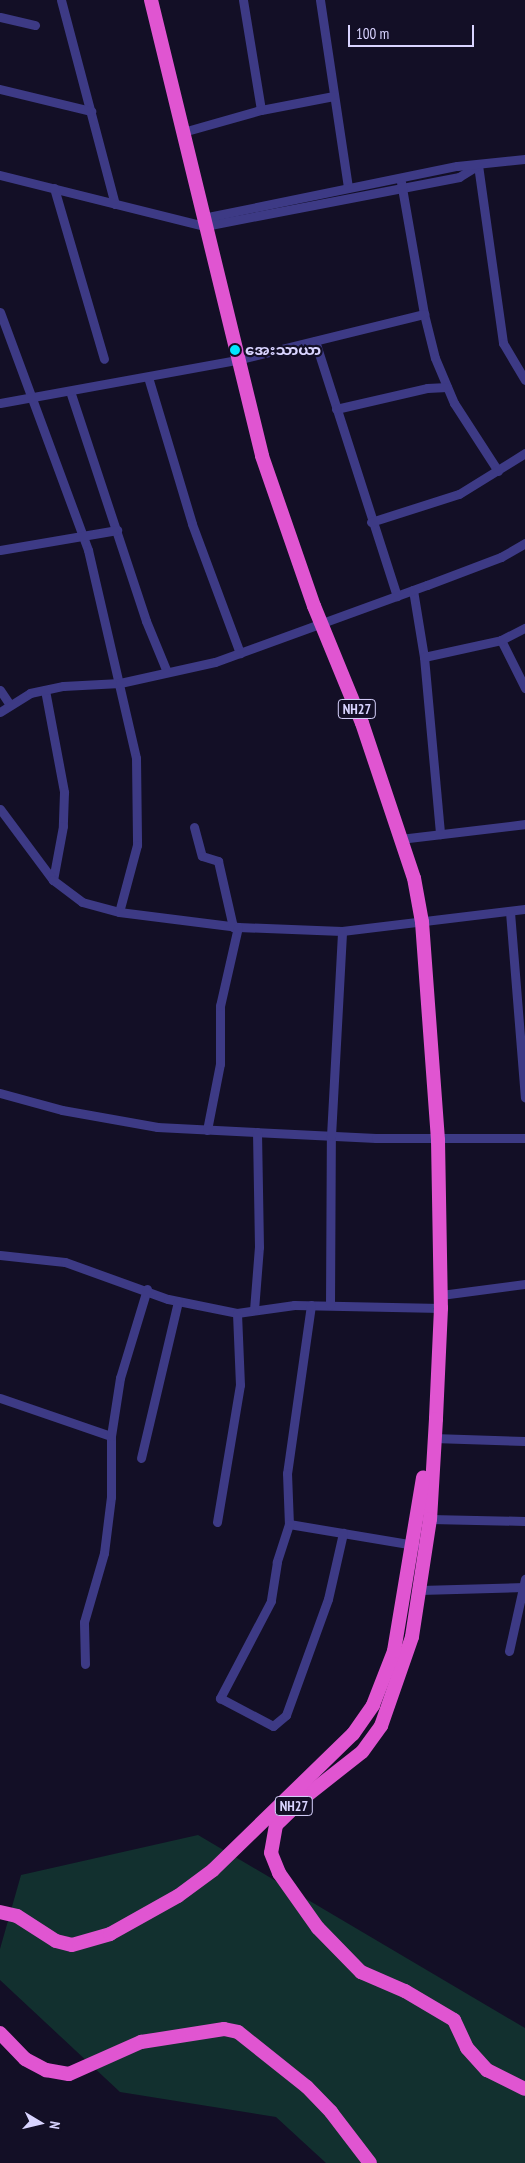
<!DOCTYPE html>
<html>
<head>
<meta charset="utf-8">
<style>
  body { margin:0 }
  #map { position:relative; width:525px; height:2163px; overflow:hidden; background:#130f26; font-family:"PT Sans Narrow","Noto Sans Myanmar",sans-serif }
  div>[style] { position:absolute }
  .green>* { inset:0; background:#12302f }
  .minor>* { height:9px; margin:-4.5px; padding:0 4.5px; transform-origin:4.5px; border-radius:4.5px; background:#3d3a85 }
  .trunk>* { height:14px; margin:-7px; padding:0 7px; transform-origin:7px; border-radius:7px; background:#e055d1 }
  .dots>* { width:14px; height:14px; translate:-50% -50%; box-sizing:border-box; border:2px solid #130f26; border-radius:50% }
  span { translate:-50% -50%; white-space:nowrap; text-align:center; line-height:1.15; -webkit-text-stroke:4.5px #130f26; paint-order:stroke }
  .shield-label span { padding:1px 4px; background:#130f26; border:1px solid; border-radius:4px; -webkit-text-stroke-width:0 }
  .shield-label { font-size:14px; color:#d9d4ff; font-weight:700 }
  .poi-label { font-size:15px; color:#d9d4ff; font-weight:700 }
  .left { translate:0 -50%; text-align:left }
  .north { position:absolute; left:15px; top:2098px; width:50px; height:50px; -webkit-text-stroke:4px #130f26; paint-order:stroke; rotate:99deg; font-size:14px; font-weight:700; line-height:20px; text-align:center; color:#d9d4ff }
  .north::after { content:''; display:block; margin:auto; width:18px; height:22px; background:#d9d4ff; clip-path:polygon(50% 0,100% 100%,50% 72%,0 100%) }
  .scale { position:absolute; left:348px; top:25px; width:126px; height:22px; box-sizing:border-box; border:2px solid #d9d4ff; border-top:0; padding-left:6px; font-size:15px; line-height:18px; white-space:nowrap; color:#d9d4ff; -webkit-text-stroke:4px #130f26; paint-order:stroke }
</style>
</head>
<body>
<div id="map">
  <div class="green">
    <i style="clip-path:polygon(198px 1835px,525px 2028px,525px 2163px,326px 2163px,276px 2117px,120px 2092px,0 1980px,0 1949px,21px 1875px)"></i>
  </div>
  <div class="minor">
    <i style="left:61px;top:0;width:211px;rotate:75.2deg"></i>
    <i style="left:243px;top:0;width:111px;rotate:80.7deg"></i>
    <i style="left:320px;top:0;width:190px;rotate:81.5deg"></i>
    <i style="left:0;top:17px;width:36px;rotate:13deg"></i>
    <i style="left:0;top:89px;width:94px;rotate:13.6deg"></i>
    <i style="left:183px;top:132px;width:81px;rotate:-15.8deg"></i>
    <i style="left:261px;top:110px;width:74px;rotate:-10.9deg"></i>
    <i style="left:478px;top:165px;width:180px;rotate:82deg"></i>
    <i style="left:503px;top:343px;width:43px;rotate:59.3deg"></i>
    <i style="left:0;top:175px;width:211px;rotate:14deg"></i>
    <i style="left:205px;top:226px;width:259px;rotate:-10.9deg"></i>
    <i style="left:459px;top:177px;width:22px;rotate:-32deg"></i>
    <i style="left:401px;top:182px;width:134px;rotate:80.1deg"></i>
    <i style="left:424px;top:314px;width:45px;rotate:76deg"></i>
    <i style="left:435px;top:358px;width:49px;rotate:67.1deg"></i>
    <i style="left:454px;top:403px;width:81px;rotate:57.1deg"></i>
    <i style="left:54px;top:188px;width:178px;rotate:73.7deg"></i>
    <i style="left:203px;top:218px;width:259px;rotate:-11.6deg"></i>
    <i style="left:457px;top:166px;width:68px;rotate:-5.9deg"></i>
    <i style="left:0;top:312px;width:254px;rotate:69.7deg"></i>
    <i style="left:88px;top:550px;width:213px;rotate:77deg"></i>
    <i style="left:136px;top:758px;width:87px;rotate:89.3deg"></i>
    <i style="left:137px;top:845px;width:69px;rotate:105deg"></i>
    <i style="left:315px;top:341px;width:268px;rotate:72.2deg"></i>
    <i style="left:148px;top:377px;width:153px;rotate:73.3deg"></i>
    <i style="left:192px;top:524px;width:138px;rotate:69.6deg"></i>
    <i style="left:70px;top:391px;width:242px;rotate:71.7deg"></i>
    <i style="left:146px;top:621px;width:55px;rotate:67.6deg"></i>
    <i style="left:0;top:403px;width:241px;rotate:-10.3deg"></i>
    <i style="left:237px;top:360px;width:193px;rotate:-13.8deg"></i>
    <i style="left:336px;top:409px;width:93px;rotate:-13deg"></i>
    <i style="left:427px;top:388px;width:20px;rotate:-3deg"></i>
    <i style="left:371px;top:522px;width:92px;rotate:-17.7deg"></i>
    <i style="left:459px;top:494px;width:78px;rotate:-31.8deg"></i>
    <i style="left:0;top:550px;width:119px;rotate:-9.7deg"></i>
    <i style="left:413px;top:590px;width:68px;rotate:80.7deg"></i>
    <i style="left:424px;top:657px;width:178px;rotate:84.8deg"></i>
    <i style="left:501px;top:640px;width:54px;rotate:63.4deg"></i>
    <i style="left:424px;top:657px;width:79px;rotate:-12.4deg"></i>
    <i style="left:501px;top:640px;width:27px;rotate:-27deg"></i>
    <i style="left:0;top:690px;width:18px;rotate:56deg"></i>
    <i style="left:45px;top:690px;width:104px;rotate:79.4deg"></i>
    <i style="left:64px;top:792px;width:34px;rotate:92deg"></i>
    <i style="left:63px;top:826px;width:55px;rotate:100.5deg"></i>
    <i style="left:0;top:712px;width:36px;rotate:-32deg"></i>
    <i style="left:30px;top:693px;width:34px;rotate:-12deg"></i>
    <i style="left:63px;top:686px;width:57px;rotate:-3deg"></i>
    <i style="left:120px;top:683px;width:97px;rotate:-12.5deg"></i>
    <i style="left:215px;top:662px;width:226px;rotate:-20deg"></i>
    <i style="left:427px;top:585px;width:79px;rotate:-20.7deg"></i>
    <i style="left:501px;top:557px;width:28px;rotate:-30deg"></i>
    <i style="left:0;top:809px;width:89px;rotate:53.3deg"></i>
    <i style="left:53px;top:880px;width:36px;rotate:37deg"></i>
    <i style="left:82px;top:902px;width:38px;rotate:15deg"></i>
    <i style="left:119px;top:912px;width:120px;rotate:7.2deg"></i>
    <i style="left:238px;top:927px;width:104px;rotate:2.2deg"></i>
    <i style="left:342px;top:931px;width:184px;rotate:-6.9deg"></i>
    <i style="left:194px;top:827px;width:30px;rotate:75deg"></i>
    <i style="left:202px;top:856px;width:17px;rotate:17deg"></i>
    <i style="left:218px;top:861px;width:68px;rotate:77.2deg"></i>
    <i style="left:400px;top:839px;width:126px;rotate:-6.8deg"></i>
    <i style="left:510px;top:912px;width:186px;rotate:85.4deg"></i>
    <i style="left:0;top:1093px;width:64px;rotate:15.3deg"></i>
    <i style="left:62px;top:1110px;width:97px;rotate:10.1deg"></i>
    <i style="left:157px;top:1127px;width:219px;rotate:2.9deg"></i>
    <i style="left:376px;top:1138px;width:149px"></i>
    <i style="left:207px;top:1130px;width:67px;rotate:-78.9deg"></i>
    <i style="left:220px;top:1064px;width:58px;rotate:-90deg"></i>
    <i style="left:220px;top:1006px;width:81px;rotate:-77.2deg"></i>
    <i style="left:0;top:1255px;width:65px;rotate:6.1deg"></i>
    <i style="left:65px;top:1262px;width:109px;rotate:19.8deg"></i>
    <i style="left:168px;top:1299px;width:70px;rotate:11.5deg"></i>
    <i style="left:237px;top:1313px;width:58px;rotate:-8deg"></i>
    <i style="left:294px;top:1305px;width:147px;rotate:1.2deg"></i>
    <i style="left:441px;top:1295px;width:85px;rotate:-7.5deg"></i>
    <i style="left:311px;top:1305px;width:170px;rotate:98.1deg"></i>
    <i style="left:287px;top:1473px;width:51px;rotate:87.8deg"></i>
    <i style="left:289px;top:1524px;width:127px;rotate:9.5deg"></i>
    <i style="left:330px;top:1305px;width:169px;rotate:-89.7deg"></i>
    <i style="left:331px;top:1136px;width:205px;rotate:-86.9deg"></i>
    <i style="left:254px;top:1310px;width:63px;rotate:-85.5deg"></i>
    <i style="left:259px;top:1247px;width:115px;rotate:-91deg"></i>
    <i style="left:0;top:1398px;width:117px;rotate:18.9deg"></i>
    <i style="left:433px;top:1438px;width:92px;rotate:1.9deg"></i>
    <i style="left:141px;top:1458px;width:161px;rotate:-76.7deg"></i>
    <i style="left:430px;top:1519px;width:95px;rotate:1.2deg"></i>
    <i style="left:217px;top:1522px;width:139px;rotate:-80.5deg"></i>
    <i style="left:240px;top:1385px;width:72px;rotate:-92.4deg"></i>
    <i style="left:289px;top:1524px;width:40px;rotate:108deg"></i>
    <i style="left:277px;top:1562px;width:39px;rotate:99deg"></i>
    <i style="left:271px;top:1601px;width:110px;rotate:117.7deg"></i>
    <i style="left:220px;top:1698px;width:60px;rotate:27.8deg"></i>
    <i style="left:273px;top:1726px;width:17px;rotate:-40deg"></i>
    <i style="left:286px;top:1715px;width:123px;rotate:-70.1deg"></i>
    <i style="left:328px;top:1599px;width:68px;rotate:-77.2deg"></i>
    <i style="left:420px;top:1590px;width:105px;rotate:-1.6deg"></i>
    <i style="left:509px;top:1651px;width:74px;rotate:-77.5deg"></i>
    <i style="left:85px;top:1664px;width:42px;rotate:-91.4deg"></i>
    <i style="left:84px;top:1622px;width:72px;rotate:-73.8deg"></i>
    <i style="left:104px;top:1553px;width:56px;rotate:-82.9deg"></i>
    <i style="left:111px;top:1497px;width:61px;rotate:-90deg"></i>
    <i style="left:111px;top:1436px;width:59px;rotate:-81.2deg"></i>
    <i style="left:120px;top:1378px;width:93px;rotate:-73.1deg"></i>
  </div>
  <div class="trunk">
    <i style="left:151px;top:0;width:469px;rotate:76.3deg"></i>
    <i style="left:262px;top:456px;width:159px;rotate:70.9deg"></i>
    <i style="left:314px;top:606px;width:126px;rotate:67.7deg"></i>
    <i style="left:362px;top:723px;width:163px;rotate:71.5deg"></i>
    <i style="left:414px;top:878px;width:45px;rotate:79.7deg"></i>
    <i style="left:422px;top:922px;width:219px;rotate:85.8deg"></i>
    <i style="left:438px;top:1140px;width:168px;rotate:89deg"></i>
    <i style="left:441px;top:1308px;width:111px;rotate:92.6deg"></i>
    <i style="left:436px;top:1419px;width:100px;rotate:93.4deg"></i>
    <i style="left:430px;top:1519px;width:119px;rotate:98.7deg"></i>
    <i style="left:412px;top:1637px;width:94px;rotate:109.2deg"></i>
    <i style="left:381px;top:1726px;width:32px;rotate:126deg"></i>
    <i style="left:362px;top:1752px;width:71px;rotate:141.8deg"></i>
    <i style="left:306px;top:1796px;width:42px;rotate:136deg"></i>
    <i style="left:276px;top:1825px;width:28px;rotate:100deg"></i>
    <i style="left:271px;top:1853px;width:22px;rotate:68deg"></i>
    <i style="left:279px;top:1873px;width:67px;rotate:54.7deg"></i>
    <i style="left:318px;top:1928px;width:62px;rotate:45.7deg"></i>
    <i style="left:361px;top:1972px;width:48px;rotate:23.4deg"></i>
    <i style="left:405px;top:1991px;width:57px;rotate:30.6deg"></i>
    <i style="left:454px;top:2020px;width:31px;rotate:65deg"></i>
    <i style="left:467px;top:2048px;width:30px;rotate:48deg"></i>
    <i style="left:487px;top:2070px;width:42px;rotate:26.6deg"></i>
    <i style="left:0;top:1912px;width:17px;rotate:13deg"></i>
    <i style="left:17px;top:1916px;width:46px;rotate:32.7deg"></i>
    <i style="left:56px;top:1941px;width:16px;rotate:14deg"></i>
    <i style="left:72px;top:1945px;width:40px;rotate:-16deg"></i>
    <i style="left:110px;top:1934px;width:78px;rotate:-29.2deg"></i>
    <i style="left:178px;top:1896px;width:44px;rotate:-36.6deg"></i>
    <i style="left:213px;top:1870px;width:195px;rotate:-44.2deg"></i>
    <i style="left:353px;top:1734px;width:35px;rotate:-55deg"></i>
    <i style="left:373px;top:1705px;width:58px;rotate:-68.7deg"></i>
    <i style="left:394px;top:1651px;width:176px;rotate:-80.5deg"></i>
    <i style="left:0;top:2033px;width:36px;rotate:46deg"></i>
    <i style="left:25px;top:2059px;width:24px;rotate:28deg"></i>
    <i style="left:46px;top:2070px;width:23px;rotate:10deg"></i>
    <i style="left:69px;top:2074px;width:79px;rotate:-24deg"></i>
    <i style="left:141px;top:2042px;width:84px;rotate:-8.9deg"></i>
    <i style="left:224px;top:2029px;width:14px;rotate:12deg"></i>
    <i style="left:238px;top:2032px;width:88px;rotate:38.6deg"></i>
    <i style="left:307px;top:2087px;width:35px;rotate:46deg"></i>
    <i style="left:331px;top:2112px;width:64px;rotate:52.6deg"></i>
  </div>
  <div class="dots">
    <i style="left:235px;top:350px;background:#00e5ff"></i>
  </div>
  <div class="shield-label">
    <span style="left:357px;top:709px">NH27</span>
    <span style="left:294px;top:1806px">NH27</span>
  </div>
  <div class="poi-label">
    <span class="left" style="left:245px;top:350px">အေးသာယာ</span>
  </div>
  <div class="north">N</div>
  <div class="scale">100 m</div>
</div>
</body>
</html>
